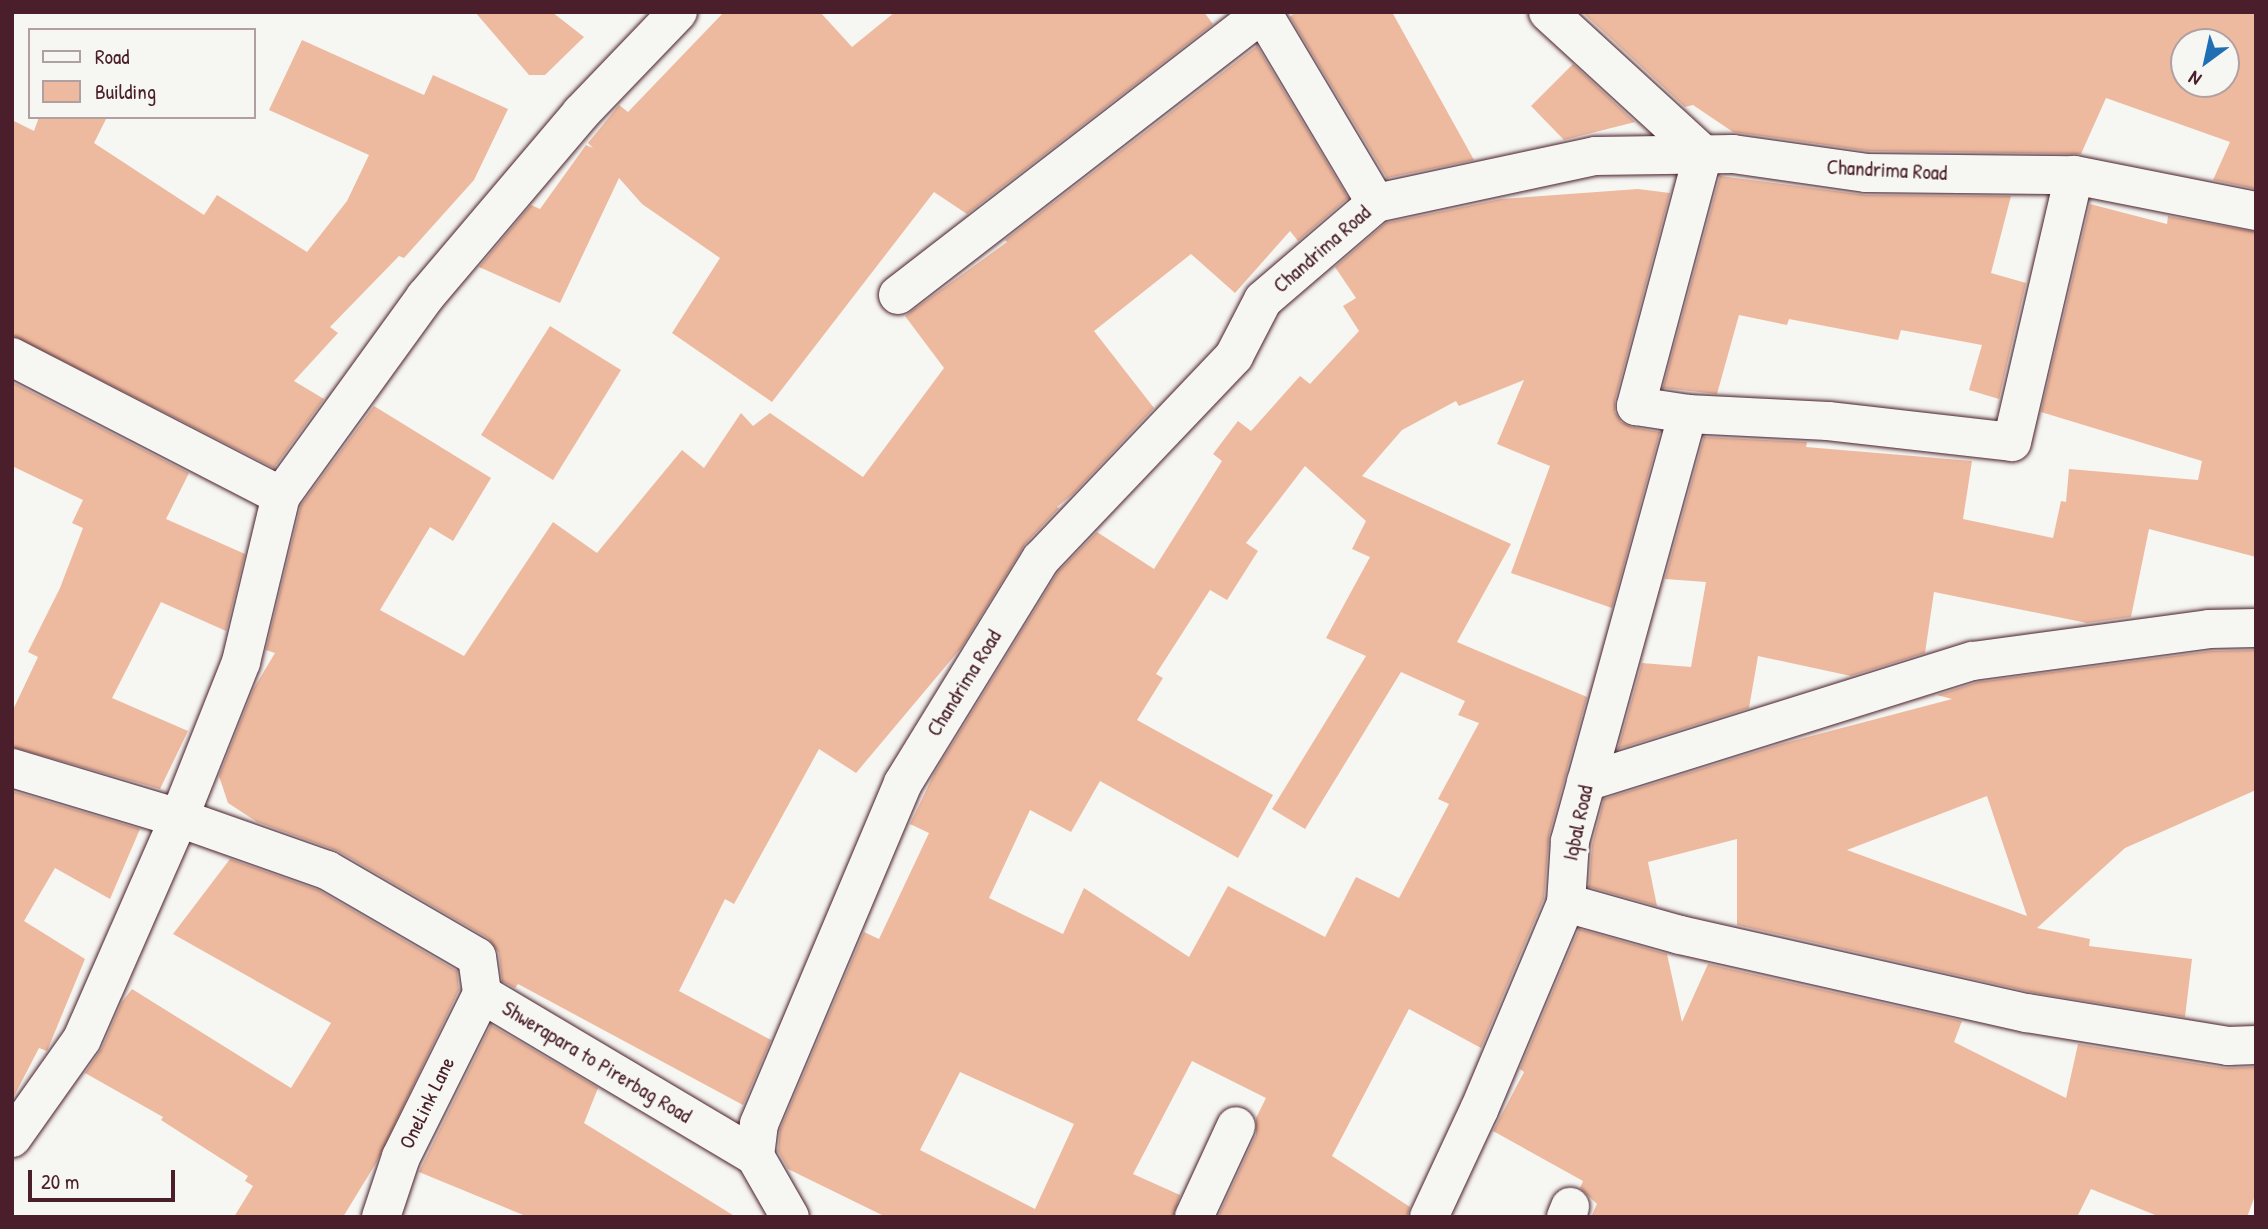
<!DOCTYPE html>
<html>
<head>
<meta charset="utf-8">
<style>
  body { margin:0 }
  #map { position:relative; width:2268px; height:1229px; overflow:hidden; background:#f6f6f2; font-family:"Patrick Hand",sans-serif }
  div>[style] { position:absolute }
  .building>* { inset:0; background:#eeba9f }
  .roads { filter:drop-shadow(0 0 2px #4a1f2b) drop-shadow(0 0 2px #4a1f2b) }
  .minor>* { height:38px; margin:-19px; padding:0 19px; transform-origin:19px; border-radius:19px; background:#f6f6f2 }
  span { translate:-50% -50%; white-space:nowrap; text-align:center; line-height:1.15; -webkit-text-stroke:6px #f6f6f2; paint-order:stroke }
  .street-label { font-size:21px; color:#4a1f2b }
  .frame { position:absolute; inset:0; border:14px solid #4a1f2b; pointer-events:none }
  .legend { position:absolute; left:28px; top:28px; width:228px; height:91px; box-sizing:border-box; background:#f6f6f2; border:2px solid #b1a0a2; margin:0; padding:9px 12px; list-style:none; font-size:21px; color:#4a1f2b }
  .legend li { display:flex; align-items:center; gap:14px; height:35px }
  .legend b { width:35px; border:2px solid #b1a0a2 }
  .north { position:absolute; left:2170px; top:28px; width:70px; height:70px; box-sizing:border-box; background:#f6f6f2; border:2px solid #b1a0a2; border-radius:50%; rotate:213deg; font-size:19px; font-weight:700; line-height:28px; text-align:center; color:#4a1f2b }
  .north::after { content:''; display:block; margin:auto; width:24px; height:32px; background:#1f6fb2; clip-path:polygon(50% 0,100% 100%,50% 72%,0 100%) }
  .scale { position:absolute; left:28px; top:1170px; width:147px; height:32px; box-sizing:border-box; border:4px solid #4a1f2b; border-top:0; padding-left:9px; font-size:21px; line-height:24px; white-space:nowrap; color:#4a1f2b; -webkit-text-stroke:5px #f6f6f2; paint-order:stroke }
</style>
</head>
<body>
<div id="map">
  <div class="building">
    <i style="clip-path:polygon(475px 12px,552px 12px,584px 37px,545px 75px,529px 75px)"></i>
    <i style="clip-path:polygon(724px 12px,820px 12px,852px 47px,895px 12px,1204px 12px,1213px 24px,967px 214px,934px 192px,772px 402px,672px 333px,720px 258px,642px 204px,619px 178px,560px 303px,479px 267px,531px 205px,540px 209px,586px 145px,593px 148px,588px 143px,619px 105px,628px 112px)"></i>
    <i style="clip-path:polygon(1295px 12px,1392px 12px,1474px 160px,1387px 178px,1290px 17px)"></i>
    <i style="clip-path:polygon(evenodd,1582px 12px,2256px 12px,2256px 189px,2213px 180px,2230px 142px,2106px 98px,2081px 154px,1868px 151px,1733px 132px,1693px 105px,1685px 107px,1582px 12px,2184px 42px,2226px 42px,2226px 84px,2184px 84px,2184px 42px)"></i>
    <i style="clip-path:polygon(302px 40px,424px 95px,433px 75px,508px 109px,474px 180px,404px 258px,399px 256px,330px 327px,338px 333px,294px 381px,324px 399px,274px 468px,12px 335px,12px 120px,34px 131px,39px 117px,107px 117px,94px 143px,204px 215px,217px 195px,307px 252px,347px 201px,369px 155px,269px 110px)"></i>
    <i style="clip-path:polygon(1257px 46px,1348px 198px,1298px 241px,1290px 231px,1235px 293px,1191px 254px,1094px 331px,1154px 408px,1073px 494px,1057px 507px,1059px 508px,1025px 544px,961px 648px,856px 773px,819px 749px,734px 904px,725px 899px,679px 991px,771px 1040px,743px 1105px,518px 984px,515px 988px,502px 981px,499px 953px,488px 938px,338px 851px,257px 822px,228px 803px,219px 776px,254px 688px,275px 653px,266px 650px,301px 505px,374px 406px,491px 478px,453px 541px,430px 527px,380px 610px,464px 656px,553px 522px,597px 553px,682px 450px,704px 468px,741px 413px,753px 426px,770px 413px,863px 477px,944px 368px,905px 316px,1007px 242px,1005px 240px)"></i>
    <i style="clip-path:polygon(1573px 64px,1635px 122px,1564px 140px,1531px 106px)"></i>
    <i style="clip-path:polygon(1720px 176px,1866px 195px,2011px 196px,1991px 273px,2026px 283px,1999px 399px,1969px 390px,1982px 345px,1901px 330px,1898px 340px,1789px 319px,1787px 325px,1739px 315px,1717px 394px,1663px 388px)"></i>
    <i style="clip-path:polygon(evenodd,1638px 189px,1670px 193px,1615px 400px,1615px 412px,1621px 422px,1632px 427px,1660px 432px,1612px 608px,1511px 573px,1550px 466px,1497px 444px,1524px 380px,1459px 406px,1456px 401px,1402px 430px,1362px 476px,1511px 544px,1457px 642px,1587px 697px,1549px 835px,1544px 898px,1481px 1048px,1409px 1009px,1332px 1156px,1410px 1207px,1407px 1217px,1218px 1217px,1256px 1135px,1256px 1118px,1266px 1098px,1192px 1061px,1133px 1174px,1180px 1195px,1173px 1217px,886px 1217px,788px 1169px,778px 1151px,780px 1130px,864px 932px,879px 939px,929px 833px,910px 824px,934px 774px,1058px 572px,1097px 532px,1154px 569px,1222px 461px,1213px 454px,1238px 421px,1251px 431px,1300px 376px,1310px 384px,1359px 331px,1343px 306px,1356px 298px,1335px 267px,1386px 223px,1501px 199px,1638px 189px,1305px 466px,1366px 521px,1352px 549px,1370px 557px,1326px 638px,1366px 656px,1272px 809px,1305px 829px,1401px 672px,1465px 701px,1458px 715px,1479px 723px,1438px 799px,1449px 804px,1399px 898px,1356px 877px,1325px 937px,1228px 886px,1189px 957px,1084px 888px,1063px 934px,989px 898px,1030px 810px,1071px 832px,1100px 781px,1238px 858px,1273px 795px,1137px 720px,1163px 678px,1156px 674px,1210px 590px,1227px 600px,1258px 551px,1246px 543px,1305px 466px,1638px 189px,960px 1072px,1074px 1124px,1035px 1209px,920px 1150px,960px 1072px)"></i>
    <i style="clip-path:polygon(2090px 204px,2167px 224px,2168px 216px,2256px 232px,2256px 557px,2149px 529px,2131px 617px,2087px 623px,1934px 592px,1925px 653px,1851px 676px,1758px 656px,1749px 708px,1618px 749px,1642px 663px,1691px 667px,1706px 582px,1665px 579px,1704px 437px,1807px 442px,1806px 447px,1972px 461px,1963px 519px,2053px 538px,2061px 501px,2066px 502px,2069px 469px,2198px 480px,2202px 461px,2041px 412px)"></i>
    <i style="clip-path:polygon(550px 326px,621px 370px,553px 480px,481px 435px)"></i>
    <i style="clip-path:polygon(12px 382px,189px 473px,166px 519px,245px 554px,226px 631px,161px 602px,112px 698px,188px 731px,160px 789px,12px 747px,12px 712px,38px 657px,28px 652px,60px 588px,83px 528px,72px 523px,83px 500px,12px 466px)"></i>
    <i style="clip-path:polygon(evenodd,2256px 650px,2256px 790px,2125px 848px,2037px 928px,2090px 939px,2089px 946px,2192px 959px,2185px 1017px,2031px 992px,1737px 925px,1737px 839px,1648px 862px,1657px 906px,1589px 887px,1592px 845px,1604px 799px,1781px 744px,1952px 699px,1937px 695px,1978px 682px,2211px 651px,2256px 650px,1987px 796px,2027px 916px,1847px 850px,1987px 796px)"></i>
    <i style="clip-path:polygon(12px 791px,140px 829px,110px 899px,55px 868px,24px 921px,85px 959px,47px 1051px,39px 1048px,12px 1100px)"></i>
    <i style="clip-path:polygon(230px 859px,318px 890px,457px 971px,459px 990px,376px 1163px,343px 1217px,234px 1217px,253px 1186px,245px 1181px,248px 1176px,161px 1120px,163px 1117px,85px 1073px,102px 1048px,122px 1002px,132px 989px,291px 1088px,331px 1023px,173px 934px)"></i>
    <i style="clip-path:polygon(1579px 929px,1667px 954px,1682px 1022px,1708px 964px,1962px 1021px,1954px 1042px,2066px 1098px,2078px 1044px,2225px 1068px,2256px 1067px,2256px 1193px,2247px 1217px,2160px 1217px,2091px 1189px,2077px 1217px,1591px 1217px,1597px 1204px,1580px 1188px,1583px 1181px,1493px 1131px,1524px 1072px,1520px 1069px)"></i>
    <i style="clip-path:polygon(491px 1025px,598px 1088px,584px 1123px,736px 1217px,528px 1217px,419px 1172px)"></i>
  </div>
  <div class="roads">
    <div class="minor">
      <i style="left:1262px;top:12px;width:222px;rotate:59.2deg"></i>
      <i style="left:1548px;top:12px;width:210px;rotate:42.5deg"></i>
      <i style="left:1703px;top:154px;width:261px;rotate:104.9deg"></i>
      <i style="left:1636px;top:406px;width:53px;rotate:8.7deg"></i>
      <i style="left:1688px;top:414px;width:140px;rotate:2.9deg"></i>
      <i style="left:1828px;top:421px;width:185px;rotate:6.5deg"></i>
      <i style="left:2012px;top:442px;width:274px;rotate:-76.9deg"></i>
      <i style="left:898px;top:295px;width:461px;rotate:-37.7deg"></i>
      <i style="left:12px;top:357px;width:303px;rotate:27.3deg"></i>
      <i style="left:12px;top:768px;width:174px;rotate:16.7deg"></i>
      <i style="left:179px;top:818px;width:157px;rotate:19.4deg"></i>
      <i style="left:327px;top:870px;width:173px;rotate:30.1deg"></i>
      <i style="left:477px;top:957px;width:37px;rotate:82deg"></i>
      <i style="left:482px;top:994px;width:317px;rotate:30.7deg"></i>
      <i style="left:755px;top:1156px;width:70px;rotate:60.2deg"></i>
      <i style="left:1586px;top:782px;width:405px;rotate:-17.4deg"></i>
      <i style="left:1973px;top:661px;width:238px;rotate:-7.7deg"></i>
      <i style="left:2209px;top:629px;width:47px;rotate:-1.2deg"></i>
      <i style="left:1566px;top:903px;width:118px;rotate:15.7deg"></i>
      <i style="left:1680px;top:935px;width:356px;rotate:12.7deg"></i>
      <i style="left:2027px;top:1013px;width:204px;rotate:9.3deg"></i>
      <i style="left:2228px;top:1046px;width:28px;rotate:-2deg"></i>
      <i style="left:12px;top:1138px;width:121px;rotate:-54.7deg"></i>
      <i style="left:82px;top:1039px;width:241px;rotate:-66.3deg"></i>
      <i style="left:179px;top:818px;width:168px;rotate:-68.3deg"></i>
      <i style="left:241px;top:662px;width:171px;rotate:-76.5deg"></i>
      <i style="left:281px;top:496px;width:246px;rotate:-54.1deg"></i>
      <i style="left:425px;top:297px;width:241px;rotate:-49.7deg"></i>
      <i style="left:581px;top:113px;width:140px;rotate:-46.2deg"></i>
      <i style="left:755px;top:1156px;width:32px;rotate:-83deg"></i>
      <i style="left:759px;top:1124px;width:370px;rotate:-67.1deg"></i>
      <i style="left:903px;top:783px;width:263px;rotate:-58.4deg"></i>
      <i style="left:1041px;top:559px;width:280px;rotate:-46.4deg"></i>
      <i style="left:1234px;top:356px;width:63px;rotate:-62.6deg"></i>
      <i style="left:1263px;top:300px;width:149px;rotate:-40.6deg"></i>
      <i style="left:1376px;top:203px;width:224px;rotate:-12.1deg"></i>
      <i style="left:1595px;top:156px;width:138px;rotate:-0.8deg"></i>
      <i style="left:1733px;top:154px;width:134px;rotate:8.1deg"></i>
      <i style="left:1866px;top:173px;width:208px;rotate:0.6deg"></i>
      <i style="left:2074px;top:175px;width:186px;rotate:11.2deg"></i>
      <i style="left:381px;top:1217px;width:63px;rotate:-71.6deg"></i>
      <i style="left:401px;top:1157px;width:182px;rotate:-63.6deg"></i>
      <i style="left:1194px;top:1217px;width:100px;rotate:-65.2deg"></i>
      <i style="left:1429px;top:1217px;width:118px;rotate:-65deg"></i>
      <i style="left:1479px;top:1110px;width:225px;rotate:-67.2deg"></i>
      <i style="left:1566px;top:903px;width:62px;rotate:-86.3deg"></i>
      <i style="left:1570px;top:841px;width:443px;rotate:-74.6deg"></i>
      <i style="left:1566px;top:1217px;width:11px;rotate:-68deg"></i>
    </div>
  </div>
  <div class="street-label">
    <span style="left:1887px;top:170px;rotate:3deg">Chandrima Road</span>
    <span style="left:1322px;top:249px;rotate:-41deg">Chandrima Road</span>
    <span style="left:964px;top:683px;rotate:-58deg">Chandrima Road</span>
    <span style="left:1578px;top:823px;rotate:-78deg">Iqbal Road</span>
    <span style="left:597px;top:1062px;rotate:31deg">Shwerapara to Pirerbag Road</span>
    <span style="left:427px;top:1103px;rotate:-64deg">OneLink Lane</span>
  </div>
  <div class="frame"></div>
  <ul class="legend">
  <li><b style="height:9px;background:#f6f6f2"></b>Road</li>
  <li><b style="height:19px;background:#eeba9f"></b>Building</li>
  </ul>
  <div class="north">N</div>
  <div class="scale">20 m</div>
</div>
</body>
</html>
